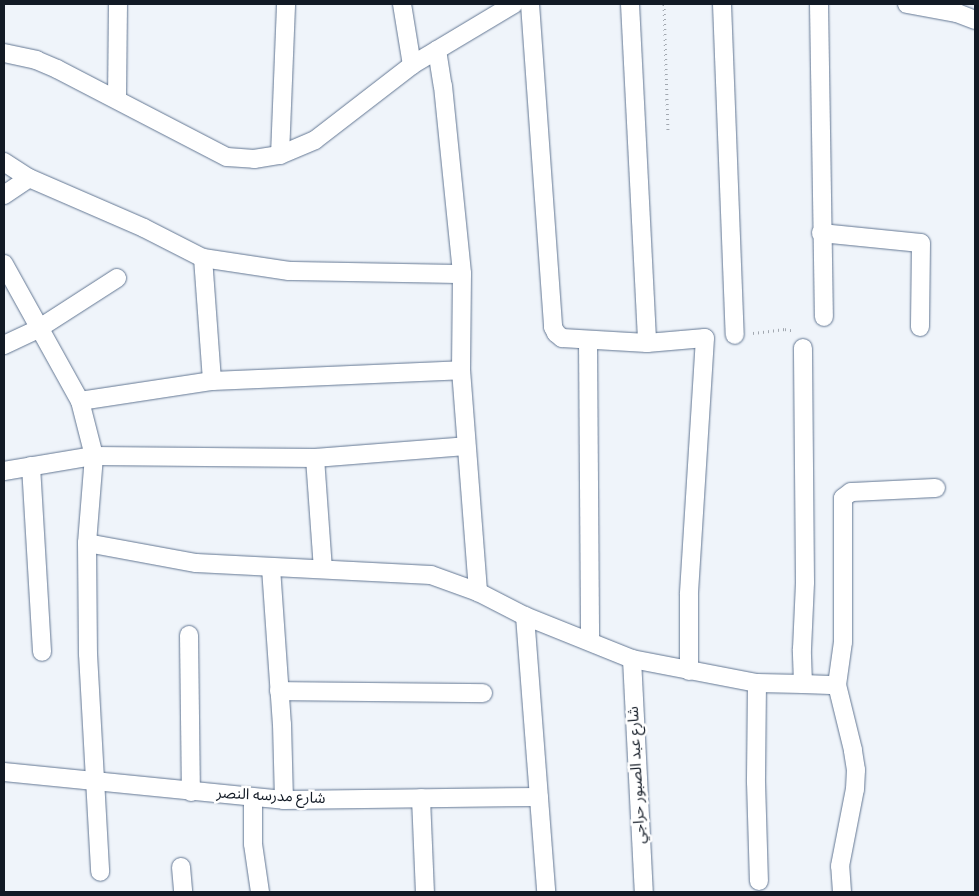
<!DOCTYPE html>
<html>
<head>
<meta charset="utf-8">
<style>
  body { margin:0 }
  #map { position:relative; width:979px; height:896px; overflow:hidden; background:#eff4fa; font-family:Overpass,"Noto Sans Arabic",sans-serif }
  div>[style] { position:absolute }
  .path>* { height:3px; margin-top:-1.5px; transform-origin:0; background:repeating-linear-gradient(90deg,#a2a8b0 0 1px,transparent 0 5px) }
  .roads { filter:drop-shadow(0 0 1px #637793) drop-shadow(0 0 1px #637793) }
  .minor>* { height:18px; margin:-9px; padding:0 9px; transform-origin:9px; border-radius:9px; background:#fff }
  span { translate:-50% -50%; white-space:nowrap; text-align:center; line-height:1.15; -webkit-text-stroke:5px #fff; paint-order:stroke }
  .street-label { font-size:15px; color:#121a25 }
  .frame { position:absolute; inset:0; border:5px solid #121a25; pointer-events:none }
</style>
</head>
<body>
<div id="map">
  <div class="path">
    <i style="left:664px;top:4px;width:128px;rotate:88.2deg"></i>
    <i style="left:753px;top:333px;width:32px;rotate:-7deg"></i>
    <i style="left:785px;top:329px;width:9px;rotate:13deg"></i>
  </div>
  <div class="roads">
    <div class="minor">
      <i style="left:402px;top:4px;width:62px;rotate:80.7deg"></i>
      <i style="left:530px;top:4px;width:324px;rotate:85.9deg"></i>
      <i style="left:553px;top:327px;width:7px;rotate:63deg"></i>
      <i style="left:556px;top:333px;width:8px;rotate:40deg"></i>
      <i style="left:562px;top:338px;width:85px;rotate:3.4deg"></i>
      <i style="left:647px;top:343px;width:58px;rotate:-4.9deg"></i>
      <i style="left:705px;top:338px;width:257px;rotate:93.6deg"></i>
      <i style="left:689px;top:595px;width:76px;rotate:90deg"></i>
      <i style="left:630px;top:4px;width:339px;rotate:87.1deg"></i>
      <i style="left:722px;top:4px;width:331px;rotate:87.8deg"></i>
      <i style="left:819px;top:4px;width:313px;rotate:89.1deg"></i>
      <i style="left:907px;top:4px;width:51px;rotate:10.2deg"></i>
      <i style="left:957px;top:13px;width:19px;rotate:21deg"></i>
      <i style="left:437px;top:50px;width:36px;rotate:81deg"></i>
      <i style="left:443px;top:86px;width:189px;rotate:84.2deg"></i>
      <i style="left:462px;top:274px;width:96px;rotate:90.6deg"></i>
      <i style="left:461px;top:370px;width:223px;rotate:85.6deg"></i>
      <i style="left:4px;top:53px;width:33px;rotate:12deg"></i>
      <i style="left:36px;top:60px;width:23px;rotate:23deg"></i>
      <i style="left:57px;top:69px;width:191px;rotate:27.4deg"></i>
      <i style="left:227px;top:157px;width:27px;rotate:4deg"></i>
      <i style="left:254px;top:159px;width:26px;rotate:-9deg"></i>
      <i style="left:280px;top:155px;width:38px;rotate:-23deg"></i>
      <i style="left:315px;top:140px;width:123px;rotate:-37.7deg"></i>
      <i style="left:412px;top:65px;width:119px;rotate:-30.9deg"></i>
      <i style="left:117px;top:98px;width:94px;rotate:-89.4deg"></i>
      <i style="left:280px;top:155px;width:151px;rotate:-87.7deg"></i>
      <i style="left:4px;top:162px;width:30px;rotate:33deg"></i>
      <i style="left:29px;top:178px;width:125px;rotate:23.5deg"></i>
      <i style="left:144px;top:228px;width:66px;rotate:27deg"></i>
      <i style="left:203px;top:258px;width:87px;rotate:8.6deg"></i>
      <i style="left:289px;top:271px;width:173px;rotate:1deg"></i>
      <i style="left:4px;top:195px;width:30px;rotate:-34deg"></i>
      <i style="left:821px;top:233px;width:100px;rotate:5.7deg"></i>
      <i style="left:921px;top:243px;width:84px;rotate:90.7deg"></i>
      <i style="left:203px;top:258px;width:123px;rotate:85.8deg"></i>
      <i style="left:4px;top:264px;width:157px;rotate:61deg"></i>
      <i style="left:80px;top:401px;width:57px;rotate:75.7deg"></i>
      <i style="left:94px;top:456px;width:87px;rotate:94.6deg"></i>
      <i style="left:87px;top:543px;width:111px;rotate:89.5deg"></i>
      <i style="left:88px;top:654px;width:218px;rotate:86.8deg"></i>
      <i style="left:588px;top:341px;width:300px;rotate:89.6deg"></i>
      <i style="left:4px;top:345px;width:38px;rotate:-25deg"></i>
      <i style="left:38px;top:329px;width:94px;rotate:-32.8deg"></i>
      <i style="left:80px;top:401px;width:134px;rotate:-8.6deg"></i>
      <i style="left:212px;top:381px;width:249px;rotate:-2.5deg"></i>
      <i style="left:315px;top:458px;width:111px;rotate:85.9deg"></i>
      <i style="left:31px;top:466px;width:186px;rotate:86.6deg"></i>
      <i style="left:4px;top:471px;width:91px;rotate:-9.5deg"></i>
      <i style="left:94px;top:456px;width:221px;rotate:0.5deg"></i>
      <i style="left:315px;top:458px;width:151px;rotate:-4.5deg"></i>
      <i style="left:87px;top:543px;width:111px;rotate:10.4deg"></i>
      <i style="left:196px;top:563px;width:235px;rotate:2.9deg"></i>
      <i style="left:431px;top:575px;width:50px;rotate:19.9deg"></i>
      <i style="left:478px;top:592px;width:53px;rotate:27.1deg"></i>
      <i style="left:525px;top:616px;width:115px;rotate:21.9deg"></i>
      <i style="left:632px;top:659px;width:127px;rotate:10.9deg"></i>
      <i style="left:757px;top:683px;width:46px;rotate:1.2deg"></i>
      <i style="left:803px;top:684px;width:35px;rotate:-92deg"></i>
      <i style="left:802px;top:649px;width:67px;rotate:-87.4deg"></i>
      <i style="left:805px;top:582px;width:234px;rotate:-90.5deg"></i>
      <i style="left:271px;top:568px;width:156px;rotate:86deg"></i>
      <i style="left:282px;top:724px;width:76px;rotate:88.5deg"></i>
      <i style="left:525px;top:616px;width:277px;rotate:85.6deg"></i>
      <i style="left:189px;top:635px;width:157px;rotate:89.3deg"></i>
      <i style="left:632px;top:659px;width:233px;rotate:87.1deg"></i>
      <i style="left:757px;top:683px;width:99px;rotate:90.6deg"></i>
      <i style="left:756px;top:782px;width:99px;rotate:88.3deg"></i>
      <i style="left:803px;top:684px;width:34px;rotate:2deg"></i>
      <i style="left:279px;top:691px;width:204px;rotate:0.6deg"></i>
      <i style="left:4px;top:772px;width:281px;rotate:5.7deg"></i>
      <i style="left:284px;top:800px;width:255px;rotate:-0.7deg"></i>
      <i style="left:253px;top:798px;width:46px;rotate:90deg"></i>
      <i style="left:253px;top:844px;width:49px;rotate:81.7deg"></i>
      <i style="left:421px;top:798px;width:94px;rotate:87.6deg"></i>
      <i style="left:181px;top:867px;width:25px;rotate:85deg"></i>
      <i style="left:842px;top:892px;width:26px;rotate:-94deg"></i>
      <i style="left:840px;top:866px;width:78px;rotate:-79deg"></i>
      <i style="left:855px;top:789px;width:19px;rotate:-87deg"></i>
      <i style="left:856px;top:770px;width:20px;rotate:-99deg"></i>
      <i style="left:853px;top:750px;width:67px;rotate:-103.8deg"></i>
      <i style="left:837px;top:685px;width:43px;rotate:-82.1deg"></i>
      <i style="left:843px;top:642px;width:144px;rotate:-90deg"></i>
      <i style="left:843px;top:498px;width:10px;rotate:-37deg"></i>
      <i style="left:851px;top:492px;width:85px;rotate:-2.7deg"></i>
    </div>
  </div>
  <div class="street-label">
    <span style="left:638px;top:775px;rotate:-93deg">شارع عبد الصبور حراجي</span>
    <span style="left:271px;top:797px;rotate:3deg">شارع مدرسه النصر</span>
  </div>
  <div class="frame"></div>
</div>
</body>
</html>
